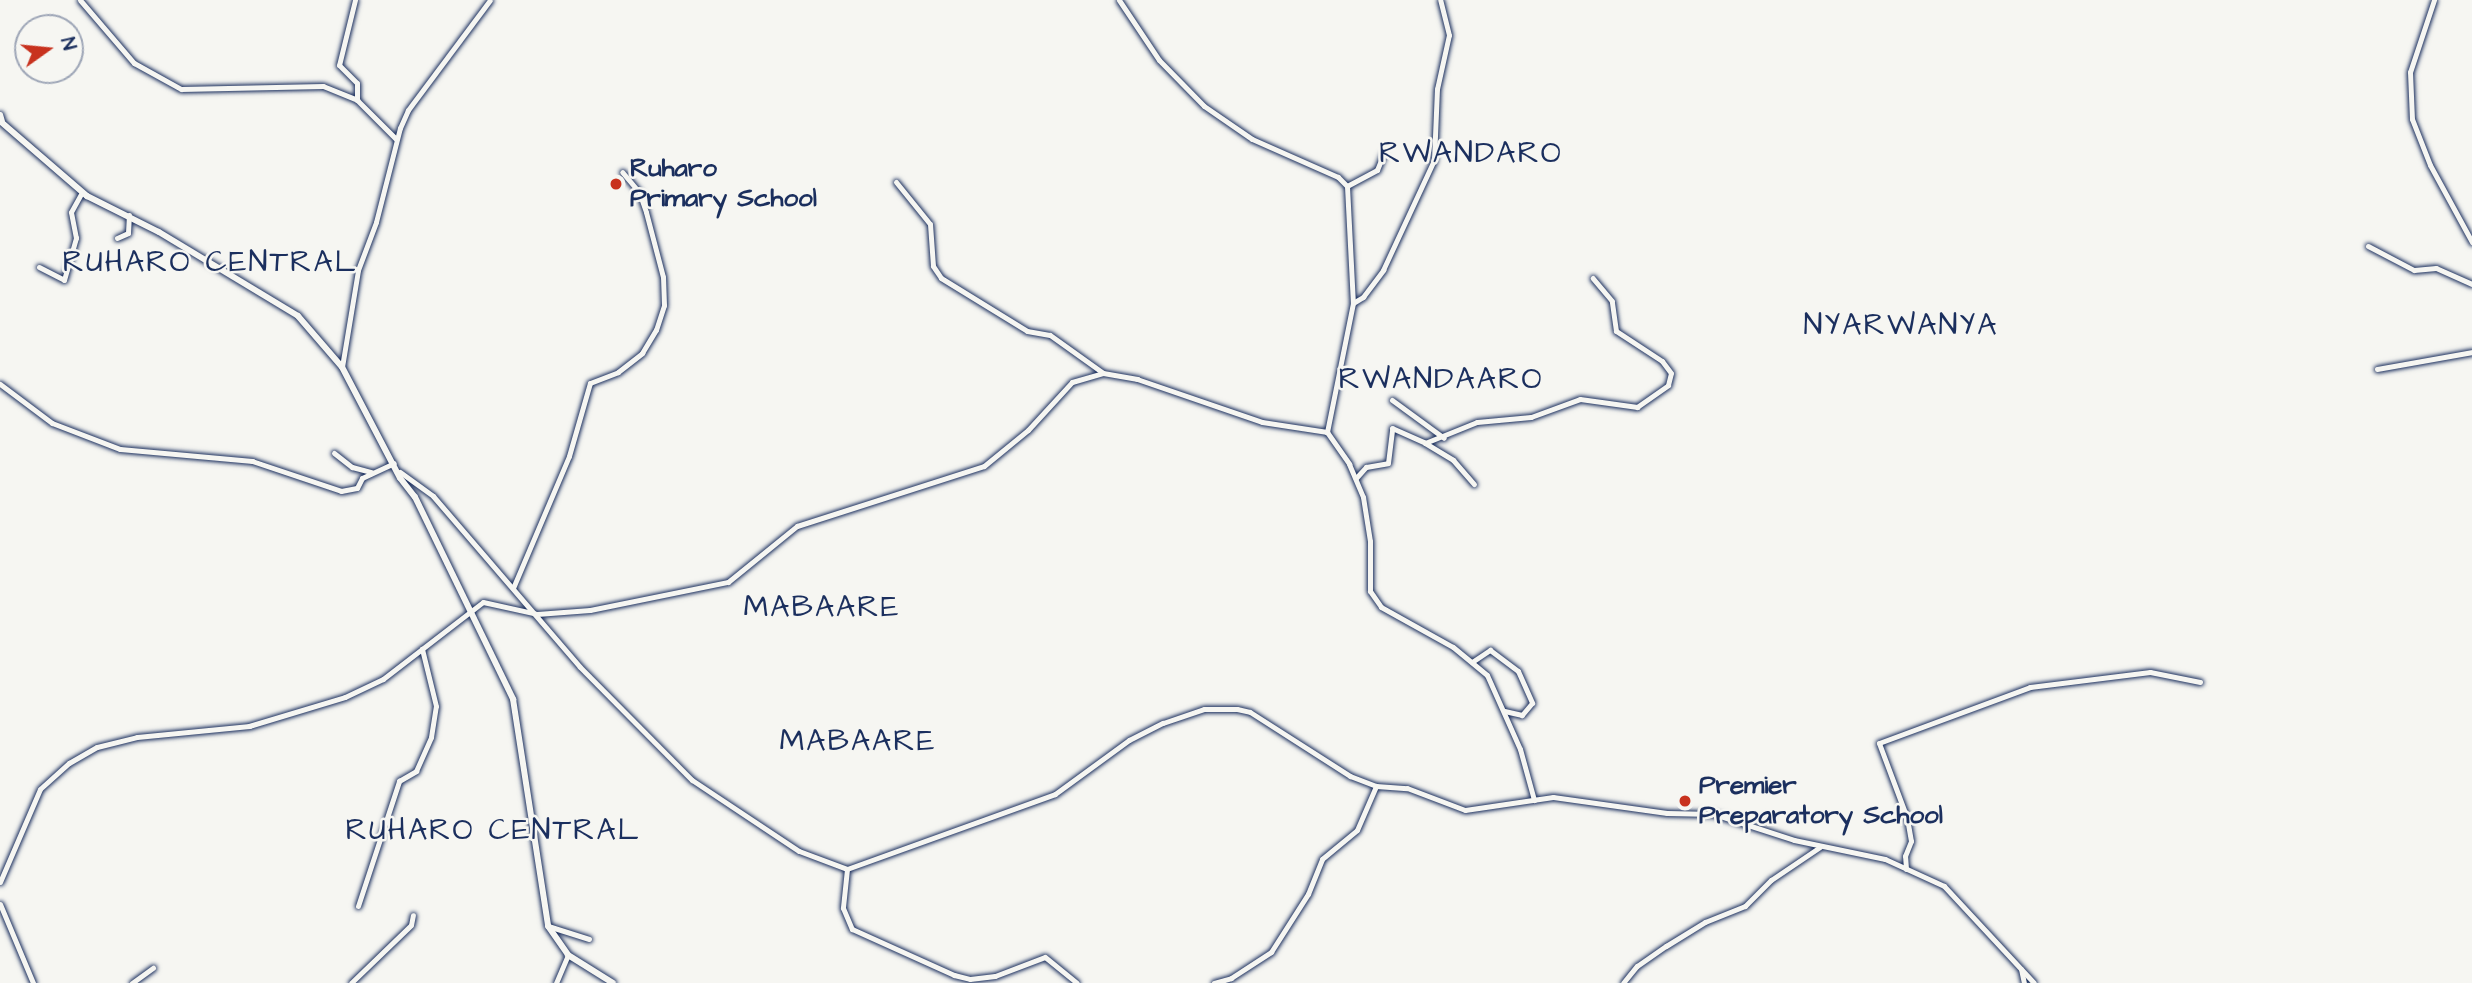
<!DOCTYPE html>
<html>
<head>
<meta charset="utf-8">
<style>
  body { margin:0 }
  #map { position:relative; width:2472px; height:983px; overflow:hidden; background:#f6f6f2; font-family:"Architects Daughter",sans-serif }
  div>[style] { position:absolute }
  .roads { filter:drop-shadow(0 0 2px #1b2f5e) drop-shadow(0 0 2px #1b2f5e) }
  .minor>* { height:5px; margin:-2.5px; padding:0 2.5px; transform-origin:2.5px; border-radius:2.5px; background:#f6f6f2 }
  .tertiary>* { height:6px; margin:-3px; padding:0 3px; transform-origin:3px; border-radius:3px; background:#f6f6f2 }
  .dots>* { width:19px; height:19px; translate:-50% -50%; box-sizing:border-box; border:4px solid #f6f6f2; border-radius:50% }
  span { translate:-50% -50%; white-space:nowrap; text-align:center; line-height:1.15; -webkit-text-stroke:5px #f6f6f2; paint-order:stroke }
  .poi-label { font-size:26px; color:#1b2f5e; font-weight:700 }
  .left { translate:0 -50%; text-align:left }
  .quarter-label { font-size:30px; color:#1b2f5e; letter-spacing:2px }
  .north { position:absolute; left:14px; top:14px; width:70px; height:70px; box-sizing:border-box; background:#f6f6f2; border:2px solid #9ea6b7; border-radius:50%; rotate:75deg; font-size:19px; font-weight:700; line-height:28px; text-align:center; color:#1b2f5e }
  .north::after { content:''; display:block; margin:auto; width:24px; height:32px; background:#c8321e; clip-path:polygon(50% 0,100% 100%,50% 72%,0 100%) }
</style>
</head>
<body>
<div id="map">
  <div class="roads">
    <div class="minor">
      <i style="left:80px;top:0;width:83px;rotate:49.4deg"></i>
      <i style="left:134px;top:63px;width:54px;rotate:29deg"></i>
      <i style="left:181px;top:89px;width:142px;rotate:-1.2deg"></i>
      <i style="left:323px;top:86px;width:37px;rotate:22deg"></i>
      <i style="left:357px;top:100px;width:55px;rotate:45deg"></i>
      <i style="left:355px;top:0;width:67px;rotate:103.8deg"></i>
      <i style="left:339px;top:65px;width:25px;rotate:45deg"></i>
      <i style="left:357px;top:83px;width:17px;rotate:90deg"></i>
      <i style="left:1119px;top:0;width:72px;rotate:56.3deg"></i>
      <i style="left:1159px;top:60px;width:64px;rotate:45.6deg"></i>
      <i style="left:1204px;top:106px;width:58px;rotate:34.5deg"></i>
      <i style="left:1252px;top:139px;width:94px;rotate:23.8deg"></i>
      <i style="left:1338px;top:177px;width:13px;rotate:45deg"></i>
      <i style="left:1347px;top:186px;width:117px;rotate:87.1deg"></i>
      <i style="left:1353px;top:303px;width:132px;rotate:101.4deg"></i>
      <i style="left:2434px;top:0;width:76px;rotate:108.4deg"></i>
      <i style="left:2410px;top:72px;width:47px;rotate:87.6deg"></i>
      <i style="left:2412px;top:119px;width:49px;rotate:68.6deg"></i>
      <i style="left:2430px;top:165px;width:88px;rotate:61.4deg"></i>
      <i style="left:0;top:114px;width:7px;rotate:74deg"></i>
      <i style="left:896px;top:182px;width:54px;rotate:51deg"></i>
      <i style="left:930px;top:224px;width:42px;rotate:85.9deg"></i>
      <i style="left:933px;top:266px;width:14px;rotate:56deg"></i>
      <i style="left:941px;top:278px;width:101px;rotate:31.6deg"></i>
      <i style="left:1027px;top:331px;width:23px;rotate:10deg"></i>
      <i style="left:1050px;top:335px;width:65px;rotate:35.6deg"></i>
      <i style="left:1347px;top:186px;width:34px;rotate:-28deg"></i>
      <i style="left:1377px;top:170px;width:16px;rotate:-68deg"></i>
      <i style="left:117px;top:238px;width:12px;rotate:-24deg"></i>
      <i style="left:128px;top:233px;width:18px;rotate:-87deg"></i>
      <i style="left:2368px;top:246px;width:52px;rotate:27.6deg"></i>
      <i style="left:2414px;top:270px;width:22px;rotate:-5deg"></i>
      <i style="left:2436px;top:268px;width:39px;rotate:24deg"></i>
      <i style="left:39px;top:267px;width:28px;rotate:27deg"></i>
      <i style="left:64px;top:280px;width:44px;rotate:-74.1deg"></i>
      <i style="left:76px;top:238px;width:26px;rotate:-101deg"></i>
      <i style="left:71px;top:212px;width:23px;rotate:-61deg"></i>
      <i style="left:1353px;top:303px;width:12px;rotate:-31deg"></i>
      <i style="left:1363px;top:297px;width:34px;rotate:-53deg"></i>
      <i style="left:1383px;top:270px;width:121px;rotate:-65.1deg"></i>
      <i style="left:1434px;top:160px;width:71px;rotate:-87.6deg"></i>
      <i style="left:1437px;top:89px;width:55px;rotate:-77.5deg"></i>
      <i style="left:1449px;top:35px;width:36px;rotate:-104deg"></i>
      <i style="left:342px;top:367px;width:98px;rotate:-80.6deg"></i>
      <i style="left:358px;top:270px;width:51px;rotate:-69.4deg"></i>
      <i style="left:376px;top:222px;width:97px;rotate:-75.7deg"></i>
      <i style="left:400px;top:128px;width:20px;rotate:-66deg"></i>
      <i style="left:408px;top:110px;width:137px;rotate:-53.3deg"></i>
      <i style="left:2377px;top:369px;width:97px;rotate:-10.1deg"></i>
      <i style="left:0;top:384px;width:65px;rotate:36.9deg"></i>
      <i style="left:52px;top:423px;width:73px;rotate:20.9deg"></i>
      <i style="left:120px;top:449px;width:133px;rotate:5.2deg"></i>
      <i style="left:252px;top:461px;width:94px;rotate:18.6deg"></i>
      <i style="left:341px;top:491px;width:16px;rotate:-11deg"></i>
      <i style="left:357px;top:488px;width:11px;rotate:-63deg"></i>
      <i style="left:362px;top:478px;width:35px;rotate:-25deg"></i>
      <i style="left:1392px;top:400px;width:64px;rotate:36.2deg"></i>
      <i style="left:1425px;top:443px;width:33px;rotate:31deg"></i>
      <i style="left:1453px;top:460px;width:32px;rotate:49deg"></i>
      <i style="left:334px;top:453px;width:23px;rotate:38deg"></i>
      <i style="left:352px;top:467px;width:20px;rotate:15deg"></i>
      <i style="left:400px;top:472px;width:41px;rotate:36deg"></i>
      <i style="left:433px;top:496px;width:225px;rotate:49.3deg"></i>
      <i style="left:580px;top:667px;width:159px;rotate:45.3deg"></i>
      <i style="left:692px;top:780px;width:128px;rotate:33.6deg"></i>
      <i style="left:799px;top:851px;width:51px;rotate:20.6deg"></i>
      <i style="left:847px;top:869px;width:221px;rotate:-19.8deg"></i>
      <i style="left:1055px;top:794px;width:92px;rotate:-36.1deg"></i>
      <i style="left:1129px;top:740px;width:38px;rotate:-27deg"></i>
      <i style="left:1163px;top:723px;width:43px;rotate:-18.9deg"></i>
      <i style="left:1204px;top:709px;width:33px"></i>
      <i style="left:1237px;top:709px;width:13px;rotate:13deg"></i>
      <i style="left:1250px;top:712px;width:119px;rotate:32.6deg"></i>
      <i style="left:1350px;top:776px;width:28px;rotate:21deg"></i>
      <i style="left:1376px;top:786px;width:31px;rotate:4deg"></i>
      <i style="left:1407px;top:788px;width:62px;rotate:20.8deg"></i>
      <i style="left:1465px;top:810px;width:89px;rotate:-8.4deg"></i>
      <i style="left:1553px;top:797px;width:115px;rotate:8deg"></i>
      <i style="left:1667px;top:813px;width:47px;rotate:1.2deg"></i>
      <i style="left:1714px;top:814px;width:84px;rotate:18deg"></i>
      <i style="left:1794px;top:840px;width:93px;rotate:11.8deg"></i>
      <i style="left:1885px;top:859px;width:65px;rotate:24.6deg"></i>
      <i style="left:1944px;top:886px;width:132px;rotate:47.1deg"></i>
      <i style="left:1356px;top:478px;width:15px;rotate:-48deg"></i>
      <i style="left:1366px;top:467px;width:22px;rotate:-10deg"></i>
      <i style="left:1388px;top:463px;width:35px;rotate:-83deg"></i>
      <i style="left:1392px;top:428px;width:36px;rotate:24deg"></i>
      <i style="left:1425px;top:443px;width:56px;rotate:-22deg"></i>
      <i style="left:1477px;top:422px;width:54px;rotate:-5.3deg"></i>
      <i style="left:1531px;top:417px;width:52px;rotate:-20.2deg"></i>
      <i style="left:1580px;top:399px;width:58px;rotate:8deg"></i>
      <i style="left:1637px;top:407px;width:38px;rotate:-35deg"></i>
      <i style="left:1668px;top:385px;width:12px;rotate:-76deg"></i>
      <i style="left:1671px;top:373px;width:15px;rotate:-127deg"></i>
      <i style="left:1662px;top:361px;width:55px;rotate:-146.9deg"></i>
      <i style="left:1616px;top:331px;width:30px;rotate:-98deg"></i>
      <i style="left:1612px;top:301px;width:30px;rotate:-130deg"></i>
      <i style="left:513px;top:588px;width:143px;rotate:-67deg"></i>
      <i style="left:569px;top:456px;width:76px;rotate:-74deg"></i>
      <i style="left:590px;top:383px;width:30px;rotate:-21deg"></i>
      <i style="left:618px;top:372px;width:31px;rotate:-38deg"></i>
      <i style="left:642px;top:353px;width:27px;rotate:-59deg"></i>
      <i style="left:656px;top:330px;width:26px;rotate:-72deg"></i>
      <i style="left:664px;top:305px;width:28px;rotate:-92deg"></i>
      <i style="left:663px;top:277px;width:67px;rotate:-104.7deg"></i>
      <i style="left:646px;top:212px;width:21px;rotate:-109deg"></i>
      <i style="left:639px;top:192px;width:26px;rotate:-130deg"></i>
      <i style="left:1472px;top:662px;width:22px;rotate:-34deg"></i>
      <i style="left:1490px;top:650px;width:35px;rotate:37deg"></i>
      <i style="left:1518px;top:671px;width:35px;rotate:66deg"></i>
      <i style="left:1532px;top:703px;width:16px;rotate:130deg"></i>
      <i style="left:1522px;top:715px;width:18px;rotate:-167deg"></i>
      <i style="left:847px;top:869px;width:39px;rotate:96deg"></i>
      <i style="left:843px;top:908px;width:23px;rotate:67deg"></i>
      <i style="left:852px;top:929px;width:112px;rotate:24.3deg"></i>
      <i style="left:954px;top:975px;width:16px;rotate:14deg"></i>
      <i style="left:970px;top:979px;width:25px;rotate:-7deg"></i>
      <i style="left:995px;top:976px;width:53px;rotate:-20.8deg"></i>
      <i style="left:1045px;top:957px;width:41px;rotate:39.1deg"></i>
      <i style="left:1906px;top:869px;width:13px;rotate:-94deg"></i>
      <i style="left:1905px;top:856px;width:16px;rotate:-68deg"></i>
      <i style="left:1911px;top:841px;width:23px;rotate:-100deg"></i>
      <i style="left:1907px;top:818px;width:80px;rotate:-110.5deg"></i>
      <i style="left:1879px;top:743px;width:161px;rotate:-20.3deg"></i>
      <i style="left:2030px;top:687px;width:121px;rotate:-7.1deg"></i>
      <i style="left:2150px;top:672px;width:51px;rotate:11.3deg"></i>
      <i style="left:0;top:882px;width:101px;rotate:-66.7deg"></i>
      <i style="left:40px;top:789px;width:39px;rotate:-42deg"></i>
      <i style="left:69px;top:763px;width:32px;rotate:-30deg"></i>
      <i style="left:97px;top:747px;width:41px;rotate:-14deg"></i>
      <i style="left:137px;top:737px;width:113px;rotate:-5.6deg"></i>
      <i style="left:249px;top:726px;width:100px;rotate:-16.8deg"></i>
      <i style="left:345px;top:697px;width:42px;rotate:-25.3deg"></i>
      <i style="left:383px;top:679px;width:126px;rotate:-37.6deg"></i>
      <i style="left:483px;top:602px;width:55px;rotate:12.5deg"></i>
      <i style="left:537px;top:614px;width:53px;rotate:-4.3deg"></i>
      <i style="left:590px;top:610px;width:141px;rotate:-11.5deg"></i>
      <i style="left:728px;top:582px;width:89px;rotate:-39.1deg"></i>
      <i style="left:797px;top:526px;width:196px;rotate:-17.8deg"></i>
      <i style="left:984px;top:466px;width:57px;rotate:-39.3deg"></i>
      <i style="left:1028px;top:430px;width:65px;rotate:-47.5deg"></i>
      <i style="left:1072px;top:382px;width:32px;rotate:-16deg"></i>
      <i style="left:1103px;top:373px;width:35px;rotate:10deg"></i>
      <i style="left:1137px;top:379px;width:132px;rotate:19deg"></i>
      <i style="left:1262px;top:422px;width:66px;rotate:8.7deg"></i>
      <i style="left:1327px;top:432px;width:39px;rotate:55deg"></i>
      <i style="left:1349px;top:464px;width:36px;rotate:67deg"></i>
      <i style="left:1363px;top:497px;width:45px;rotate:81deg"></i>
      <i style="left:1370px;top:541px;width:50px;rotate:90deg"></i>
      <i style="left:1370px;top:591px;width:19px;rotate:55deg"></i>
      <i style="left:1381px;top:607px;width:82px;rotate:29.1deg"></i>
      <i style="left:1453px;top:647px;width:44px;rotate:39.5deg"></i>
      <i style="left:1487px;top:675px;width:81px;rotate:66deg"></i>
      <i style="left:1520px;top:749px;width:53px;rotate:74.6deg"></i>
      <i style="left:0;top:904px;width:86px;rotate:67.3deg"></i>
      <i style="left:358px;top:906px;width:132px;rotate:-71.8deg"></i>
      <i style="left:399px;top:781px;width:20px;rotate:-30deg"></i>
      <i style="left:416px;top:771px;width:37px;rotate:-66deg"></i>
      <i style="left:431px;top:737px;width:31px;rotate:-81deg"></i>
      <i style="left:436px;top:706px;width:59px;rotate:-103.8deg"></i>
      <i style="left:548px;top:926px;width:43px;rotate:17.6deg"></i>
      <i style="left:2021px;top:969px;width:14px;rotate:78deg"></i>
      <i style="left:132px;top:983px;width:26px;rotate:-36deg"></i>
      <i style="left:351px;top:983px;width:83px;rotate:-44deg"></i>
      <i style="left:411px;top:925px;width:10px;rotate:-79deg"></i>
      <i style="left:556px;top:983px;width:30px;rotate:-67deg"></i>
      <i style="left:1214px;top:983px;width:18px;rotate:-16deg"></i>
      <i style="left:1231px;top:978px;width:48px;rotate:-33deg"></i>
      <i style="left:1271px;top:952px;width:69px;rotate:-57.5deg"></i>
      <i style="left:1308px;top:894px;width:38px;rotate:-68deg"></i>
      <i style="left:1322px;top:859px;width:45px;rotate:-39.6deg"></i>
      <i style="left:1357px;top:830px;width:48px;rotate:-66.6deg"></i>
      <i style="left:1623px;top:983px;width:22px;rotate:-51deg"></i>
      <i style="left:1637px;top:966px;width:35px;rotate:-35deg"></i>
      <i style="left:1666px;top:946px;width:46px;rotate:-31.6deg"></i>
      <i style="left:1705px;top:922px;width:43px;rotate:-21.8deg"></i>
      <i style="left:1745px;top:906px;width:37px;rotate:-45deg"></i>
      <i style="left:1771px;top:880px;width:59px;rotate:-34deg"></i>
    </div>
    <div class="tertiary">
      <i style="left:0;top:121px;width:115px;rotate:40.8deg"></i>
      <i style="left:87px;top:196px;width:80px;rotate:26.6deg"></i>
      <i style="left:159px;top:232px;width:162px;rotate:31.1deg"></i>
      <i style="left:298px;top:316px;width:67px;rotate:49.2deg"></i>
      <i style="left:342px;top:367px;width:125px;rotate:62.4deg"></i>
      <i style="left:400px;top:478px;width:24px;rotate:52deg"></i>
      <i style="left:415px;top:497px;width:225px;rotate:64.1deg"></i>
      <i style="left:513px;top:699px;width:230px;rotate:81.2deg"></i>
      <i style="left:548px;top:926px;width:35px;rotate:55deg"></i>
      <i style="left:568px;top:955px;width:53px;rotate:31.9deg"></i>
    </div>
  </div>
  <div class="dots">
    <i style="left:616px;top:184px;background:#c8321e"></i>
    <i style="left:1685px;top:801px;background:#c8321e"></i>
  </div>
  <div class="poi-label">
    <span class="left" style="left:630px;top:184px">Ruharo<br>Primary School</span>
    <span class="left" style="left:1699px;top:801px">Premier<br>Preparatory School</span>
  </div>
  <div class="quarter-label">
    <span style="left:1471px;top:153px">RWANDARO</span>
    <span style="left:210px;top:262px">RUHARO CENTRAL</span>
    <span style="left:1901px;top:325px">NYARWANYA</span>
    <span style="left:1441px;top:379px">RWANDAARO</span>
    <span style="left:822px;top:607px">MABAARE</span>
    <span style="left:858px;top:741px">MABAARE</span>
    <span style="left:493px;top:830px">RUHARO CENTRAL</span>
  </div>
  <div class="north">N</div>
</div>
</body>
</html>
